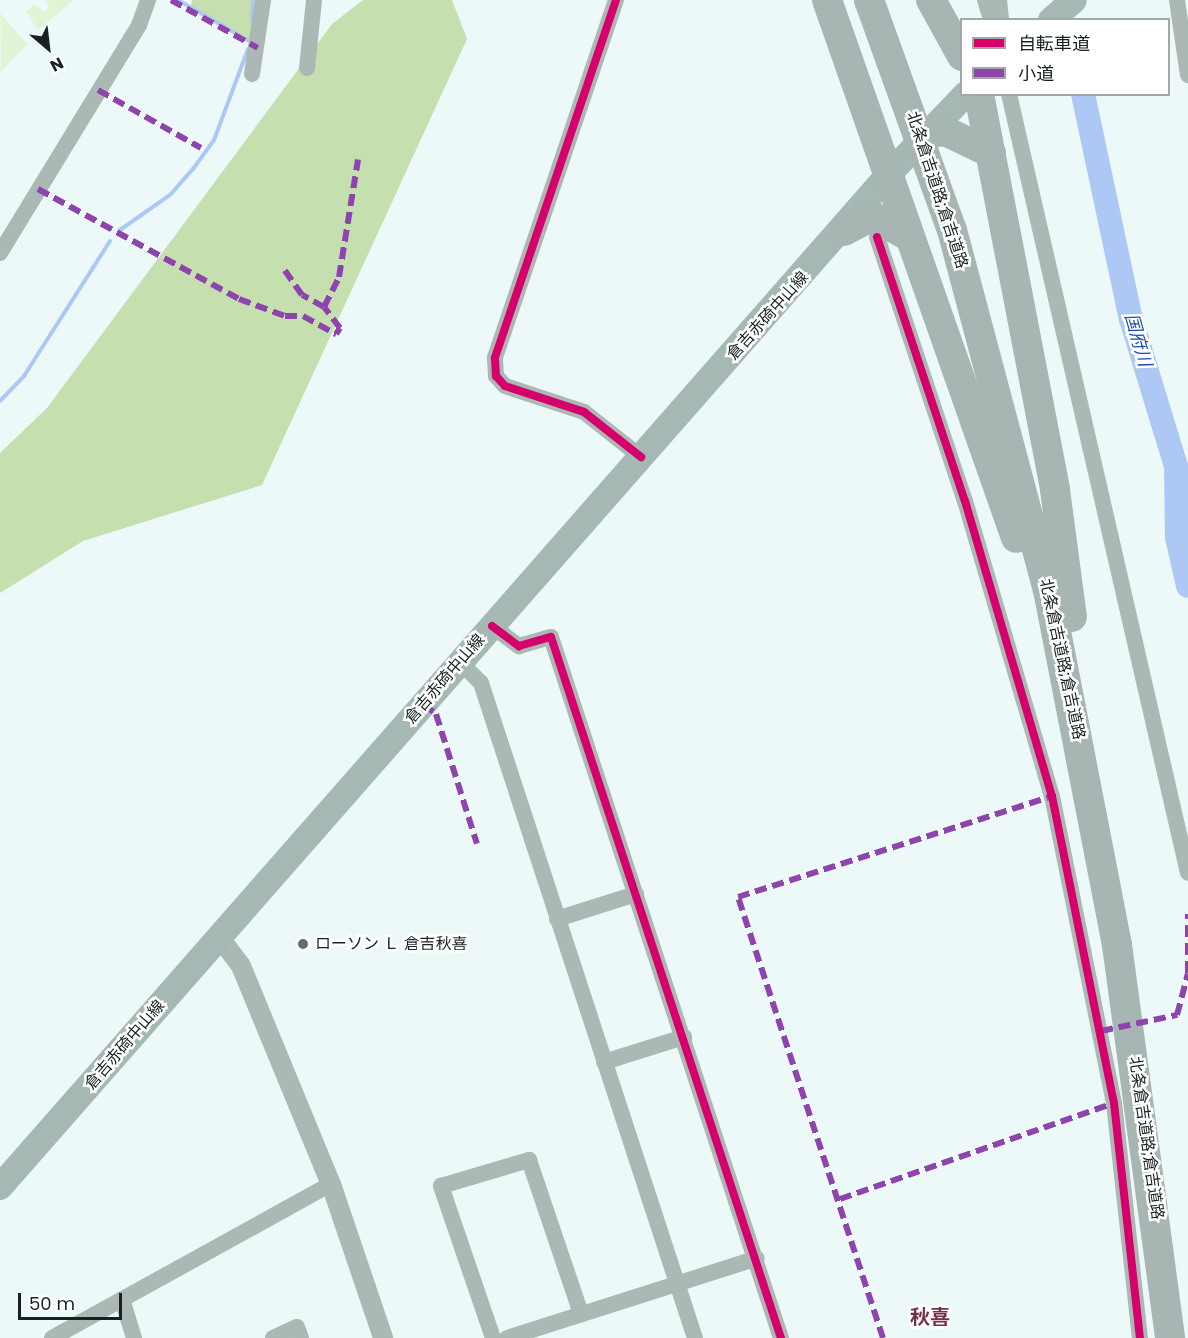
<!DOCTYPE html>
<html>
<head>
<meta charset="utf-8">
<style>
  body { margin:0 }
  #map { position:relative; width:1188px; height:1338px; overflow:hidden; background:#edf9f9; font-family:Poppins,"Noto Sans JP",sans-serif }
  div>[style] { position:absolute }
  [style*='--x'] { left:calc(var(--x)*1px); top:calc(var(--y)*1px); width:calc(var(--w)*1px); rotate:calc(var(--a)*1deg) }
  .green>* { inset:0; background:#e1f5d6 }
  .forest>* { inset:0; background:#c5dfae }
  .stream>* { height:4px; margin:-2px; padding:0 2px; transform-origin:2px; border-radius:2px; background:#adc8f5 }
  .river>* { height:24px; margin:-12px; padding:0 12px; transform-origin:12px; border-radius:12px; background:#adc8f5 }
  .minor>* { height:16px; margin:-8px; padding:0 8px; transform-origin:8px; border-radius:8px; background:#acb8b3 }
  .tertiary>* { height:20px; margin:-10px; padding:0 10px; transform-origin:10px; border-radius:10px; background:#acb8b3 }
  .primary>* { height:26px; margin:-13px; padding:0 13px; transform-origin:13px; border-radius:13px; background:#a6b8b3 }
  .motorway>* { height:30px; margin:-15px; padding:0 15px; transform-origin:15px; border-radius:15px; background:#a7b6b2 }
  .quiet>* { height:6px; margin-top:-3px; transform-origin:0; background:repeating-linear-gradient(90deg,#8e44ad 0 12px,transparent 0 18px) }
  .cycleway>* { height:8px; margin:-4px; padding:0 4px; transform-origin:4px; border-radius:4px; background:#d6006c }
  .dots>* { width:16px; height:16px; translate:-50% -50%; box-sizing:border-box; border:3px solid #fff; border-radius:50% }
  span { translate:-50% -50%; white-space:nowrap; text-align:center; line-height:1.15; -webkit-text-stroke:5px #fff; paint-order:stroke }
  .street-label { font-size:16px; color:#182222 }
  .poi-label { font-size:16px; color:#182222 }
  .left { translate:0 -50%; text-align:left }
  .water-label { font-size:18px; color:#244ea9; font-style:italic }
  .quarter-label { font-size:20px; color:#773145; font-weight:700 }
  .legend { position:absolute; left:960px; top:18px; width:210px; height:78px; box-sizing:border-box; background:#fff; border:2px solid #a3a7a7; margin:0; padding:8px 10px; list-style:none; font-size:18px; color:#182222 }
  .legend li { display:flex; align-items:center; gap:12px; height:30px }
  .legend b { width:30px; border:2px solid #a3a7a7 }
  .north { position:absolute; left:18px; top:18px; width:60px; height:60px; -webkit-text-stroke:4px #fff; paint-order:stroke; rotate:152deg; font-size:16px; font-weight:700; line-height:24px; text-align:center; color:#182222 }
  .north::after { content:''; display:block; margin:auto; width:21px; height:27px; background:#182222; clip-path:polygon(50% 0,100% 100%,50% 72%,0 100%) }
  .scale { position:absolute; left:18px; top:1293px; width:104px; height:27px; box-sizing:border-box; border:3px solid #182222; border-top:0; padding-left:8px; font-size:18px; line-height:21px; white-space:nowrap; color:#182222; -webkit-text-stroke:4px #fff; paint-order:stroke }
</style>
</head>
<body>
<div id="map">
  <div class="green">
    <i style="clip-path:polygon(45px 0,74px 0,38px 30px,26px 12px,34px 4px,44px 12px,49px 7px)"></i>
    <i style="clip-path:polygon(0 13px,27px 44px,0 73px,1px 57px)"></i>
  </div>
  <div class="forest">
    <i style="clip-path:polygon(192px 0,259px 0,254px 45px,191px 6px)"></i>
    <i style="clip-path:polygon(363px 0,452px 0,467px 39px,262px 485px,83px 541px,0 593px,0 453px,47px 408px,332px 24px)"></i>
  </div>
  <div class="stream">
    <i style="--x:178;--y:0;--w:80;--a:30.1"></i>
    <i style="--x:252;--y:20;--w:20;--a:-87"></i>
    <i style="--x:120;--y:230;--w:62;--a:-35.2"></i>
    <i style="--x:171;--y:194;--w:33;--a:-49"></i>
    <i style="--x:193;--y:169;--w:36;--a:-54"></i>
    <i style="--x:214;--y:140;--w:97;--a:-69.5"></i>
    <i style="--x:0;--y:401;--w:35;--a:-46"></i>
    <i style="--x:24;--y:376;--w:160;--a:-57.5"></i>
  </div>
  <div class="river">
    <i style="--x:1083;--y:94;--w:230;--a:78"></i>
    <i style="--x:1131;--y:319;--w:154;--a:73"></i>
    <i style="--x:1176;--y:466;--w:71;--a:89.2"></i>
    <i style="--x:1177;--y:537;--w:50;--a:77.3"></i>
  </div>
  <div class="minor">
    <i style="--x:616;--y:0;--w:378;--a:108.7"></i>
    <i style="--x:495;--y:358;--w:18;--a:87"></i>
    <i style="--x:496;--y:376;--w:13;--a:48"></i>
    <i style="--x:505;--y:386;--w:83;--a:18.2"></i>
    <i style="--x:584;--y:412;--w:73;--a:38.3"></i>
    <i style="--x:985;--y:0;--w:21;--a:73"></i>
    <i style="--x:999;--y:0;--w:20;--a:84"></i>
    <i style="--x:1177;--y:0;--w:76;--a:81.7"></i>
    <i style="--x:307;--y:68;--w:68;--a:-84.1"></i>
    <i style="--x:252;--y:74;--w:75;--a:-81.5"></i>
    <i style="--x:1009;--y:94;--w:799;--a:77.06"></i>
    <i style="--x:877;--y:237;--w:278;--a:71.6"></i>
    <i style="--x:965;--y:501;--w:308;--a:73.6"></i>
    <i style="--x:1052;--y:796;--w:313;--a:78.6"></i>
    <i style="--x:1114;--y:1103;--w:236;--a:83.7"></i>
    <i style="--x:0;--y:253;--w:267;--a:-58.6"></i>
    <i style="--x:139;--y:25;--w:27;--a:-70"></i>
    <i style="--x:492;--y:626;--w:34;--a:37"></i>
    <i style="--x:519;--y:646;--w:33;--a:-16"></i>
    <i style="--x:551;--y:637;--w:738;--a:71.84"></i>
    <i style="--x:460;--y:662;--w:30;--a:45"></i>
    <i style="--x:481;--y:683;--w:689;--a:71.91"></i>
    <i style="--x:557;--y:919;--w:83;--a:-17.6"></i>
    <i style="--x:604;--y:1062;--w:84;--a:-17.4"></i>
    <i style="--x:122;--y:1299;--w:41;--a:72.9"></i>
    <i style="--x:52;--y:1338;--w:319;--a:-28.9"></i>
    <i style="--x:273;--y:1338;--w:26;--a:-25"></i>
    <i style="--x:297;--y:1327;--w:12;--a:70"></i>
    <i style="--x:493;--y:1338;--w:161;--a:-108.9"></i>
    <i style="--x:441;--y:1186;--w:92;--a:-16.5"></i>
    <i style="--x:529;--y:1160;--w:163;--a:71.3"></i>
    <i style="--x:507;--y:1338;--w:262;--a:-17.7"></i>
  </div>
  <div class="tertiary">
    <i style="--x:220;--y:938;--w:35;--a:53"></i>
    <i style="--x:241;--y:966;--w:236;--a:67.6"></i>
    <i style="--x:331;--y:1184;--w:163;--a:71.3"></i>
  </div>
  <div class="primary">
    <i style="--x:1051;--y:20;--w:30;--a:-41"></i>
    <i style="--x:0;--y:1187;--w:1346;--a:-48.73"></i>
    <i style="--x:888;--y:175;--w:112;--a:-46.1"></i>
  </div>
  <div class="motorway">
    <i style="--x:827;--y:0;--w:570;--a:70.64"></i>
    <i style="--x:869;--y:0;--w:245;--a:70.2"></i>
    <i style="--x:952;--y:230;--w:373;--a:75.1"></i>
    <i style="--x:1048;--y:590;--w:362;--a:79"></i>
    <i style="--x:1117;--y:945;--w:397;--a:82.3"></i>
    <i style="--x:931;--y:0;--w:64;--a:61"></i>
    <i style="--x:979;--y:94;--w:403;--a:79.1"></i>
    <i style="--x:1055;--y:490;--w:128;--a:82.4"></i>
    <i style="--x:925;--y:134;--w:20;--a:-9"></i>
    <i style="--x:945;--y:131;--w:51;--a:25.6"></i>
    <i style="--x:844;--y:231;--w:32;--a:-28"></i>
    <i style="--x:872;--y:216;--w:43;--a:28.9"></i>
  </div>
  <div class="quiet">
    <i style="--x:171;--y:0;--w:99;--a:28.9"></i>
    <i style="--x:98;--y:90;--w:118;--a:29.4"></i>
    <i style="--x:38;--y:189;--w:229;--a:28.7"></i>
    <i style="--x:239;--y:299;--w:49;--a:20.3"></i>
    <i style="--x:285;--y:316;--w:18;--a:0"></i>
    <i style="--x:303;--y:316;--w:38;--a:29"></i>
    <i style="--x:336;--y:334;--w:7;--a:-56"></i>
    <i style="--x:340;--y:328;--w:26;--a:-127"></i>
    <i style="--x:324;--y:307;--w:25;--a:-151"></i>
    <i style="--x:302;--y:295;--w:32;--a:-125"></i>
    <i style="--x:324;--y:307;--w:34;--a:-63"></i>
    <i style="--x:339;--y:277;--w:119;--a:-80.8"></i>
    <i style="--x:424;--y:704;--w:16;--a:40"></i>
    <i style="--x:436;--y:714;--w:136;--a:72.5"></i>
    <i style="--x:1101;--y:1031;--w:78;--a:-11.9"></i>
    <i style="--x:1177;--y:1015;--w:43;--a:-75.3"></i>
    <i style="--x:1188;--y:973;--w:59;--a:-90"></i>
    <i style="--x:840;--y:1199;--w:290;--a:-19.3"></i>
    <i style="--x:883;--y:1338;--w:464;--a:-108.2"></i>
    <i style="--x:738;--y:897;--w:330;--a:-17.8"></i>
  </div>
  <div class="cycleway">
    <i style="--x:616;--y:0;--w:378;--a:108.7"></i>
    <i style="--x:495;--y:358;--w:18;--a:87"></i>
    <i style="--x:496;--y:376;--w:13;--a:48"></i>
    <i style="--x:505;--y:386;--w:83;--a:18.2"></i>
    <i style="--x:584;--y:412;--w:73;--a:38.3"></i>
    <i style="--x:877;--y:237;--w:278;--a:71.6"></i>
    <i style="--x:965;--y:501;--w:308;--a:73.6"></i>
    <i style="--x:1052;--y:796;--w:313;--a:78.6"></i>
    <i style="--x:1114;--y:1103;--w:236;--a:83.7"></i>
    <i style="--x:492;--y:626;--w:34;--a:37"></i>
    <i style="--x:519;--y:646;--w:33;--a:-16"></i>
    <i style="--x:551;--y:637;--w:738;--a:71.84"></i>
  </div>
  <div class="dots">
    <i style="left:303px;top:944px;background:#636d6d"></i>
  </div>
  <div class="street-label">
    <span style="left:937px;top:190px;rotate:72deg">北条倉吉道路;倉吉道路</span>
    <span style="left:768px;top:316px;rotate:-48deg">倉吉赤碕中山線</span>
    <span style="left:1062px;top:659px;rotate:78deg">北条倉吉道路;倉吉道路</span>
    <span style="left:445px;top:679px;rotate:-49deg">倉吉赤碕中山線</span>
    <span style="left:125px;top:1045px;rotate:-49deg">倉吉赤碕中山線</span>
    <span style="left:1146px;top:1138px;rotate:82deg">北条倉吉道路;倉吉道路</span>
  </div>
  <div class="poi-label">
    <span class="left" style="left:315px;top:944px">ローソン Ｌ 倉吉秋喜</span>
  </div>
  <div class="water-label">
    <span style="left:1138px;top:340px;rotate:74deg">国府川</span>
  </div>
  <div class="quarter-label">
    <span style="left:930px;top:1317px">秋喜</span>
  </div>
  <ul class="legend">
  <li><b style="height:8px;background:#d6006c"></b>自転車道</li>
  <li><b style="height:8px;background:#8e44ad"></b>小道</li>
  </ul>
  <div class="north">N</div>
  <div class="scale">50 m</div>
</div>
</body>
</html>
